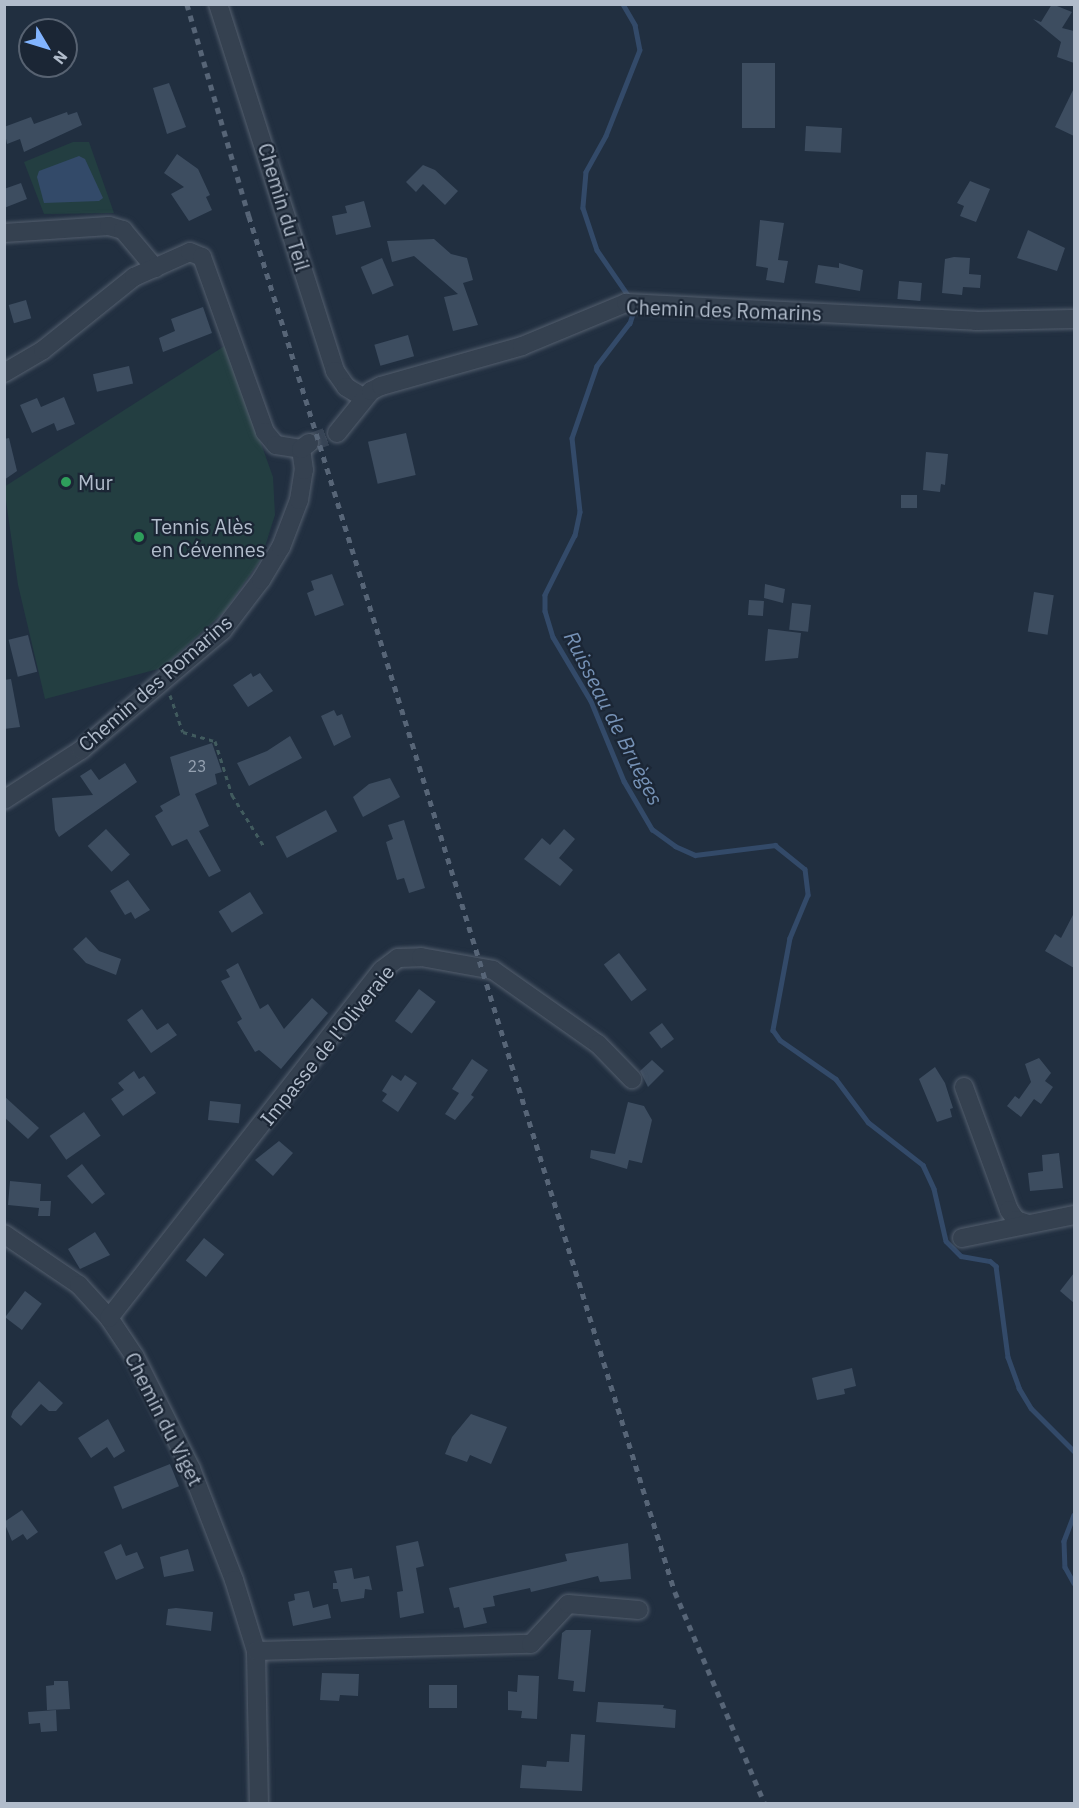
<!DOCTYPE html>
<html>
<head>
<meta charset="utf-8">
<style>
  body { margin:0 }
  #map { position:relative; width:1079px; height:1808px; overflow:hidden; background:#212f40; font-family:"IBM Plex Sans",sans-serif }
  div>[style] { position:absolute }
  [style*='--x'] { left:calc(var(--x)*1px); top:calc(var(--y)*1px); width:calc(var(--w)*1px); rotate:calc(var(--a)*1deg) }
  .green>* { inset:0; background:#233e41 }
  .water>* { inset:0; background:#334a69 }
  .stream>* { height:4.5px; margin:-2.25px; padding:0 2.25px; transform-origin:2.25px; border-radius:2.25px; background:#334a69 }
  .building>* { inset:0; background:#3d4d60; transform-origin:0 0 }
  .minor-tunnel>* { height:18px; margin-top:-9px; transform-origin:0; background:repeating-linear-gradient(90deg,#374455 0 18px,transparent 0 27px) }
  .path>* { height:3px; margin-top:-1.5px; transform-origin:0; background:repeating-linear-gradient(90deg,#415b5e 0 4.5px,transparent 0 9px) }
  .roads { filter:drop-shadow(0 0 2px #545f6e) drop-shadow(0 0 2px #545f6e) }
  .minor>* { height:18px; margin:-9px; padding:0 9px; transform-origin:9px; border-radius:9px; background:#354150 }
  .rail>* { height:4.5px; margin-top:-2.25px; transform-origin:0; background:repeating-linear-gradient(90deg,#576577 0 6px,transparent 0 12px) }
  .dots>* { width:16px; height:16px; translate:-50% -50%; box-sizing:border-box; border:3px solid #1b2635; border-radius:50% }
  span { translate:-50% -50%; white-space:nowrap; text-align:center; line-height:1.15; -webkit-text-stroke:4.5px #1b2635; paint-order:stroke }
  .number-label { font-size:16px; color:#94a0b0 }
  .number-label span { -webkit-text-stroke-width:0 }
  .street-label { font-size:20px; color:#b1bccb }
  .poi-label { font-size:20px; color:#b1bccb }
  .left { translate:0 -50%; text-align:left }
  .water-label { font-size:21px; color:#7692b6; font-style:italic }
  .frame { position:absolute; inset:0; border:6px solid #b1bccb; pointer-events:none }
  .north { position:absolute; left:18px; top:18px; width:60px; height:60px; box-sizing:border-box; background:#1b2635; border:2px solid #576271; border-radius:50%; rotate:128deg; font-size:16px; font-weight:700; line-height:24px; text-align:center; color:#b1bccb }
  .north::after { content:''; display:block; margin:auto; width:21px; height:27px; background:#82b4ff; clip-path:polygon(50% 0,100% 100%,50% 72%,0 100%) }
</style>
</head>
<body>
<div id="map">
  <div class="green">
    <i style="clip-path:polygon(73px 142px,89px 142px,114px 213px,44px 214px,24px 162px)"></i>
    <i style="clip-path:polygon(226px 345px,273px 477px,275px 515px,261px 559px,224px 612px,162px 668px,45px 699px,18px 585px,4px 487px)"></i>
  </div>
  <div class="water">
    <i style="clip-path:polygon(79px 156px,85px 159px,103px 198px,99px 201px,44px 203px,37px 177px,39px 171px)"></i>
  </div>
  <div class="stream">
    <i style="--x:623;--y:4;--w:24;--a:60"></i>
    <i style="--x:635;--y:25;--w:25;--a:79"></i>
    <i style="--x:640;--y:50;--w:92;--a:111.6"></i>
    <i style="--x:606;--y:136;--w:41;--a:119.1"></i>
    <i style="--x:586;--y:172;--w:36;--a:95"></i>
    <i style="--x:583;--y:208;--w:44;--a:71.6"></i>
    <i style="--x:597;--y:250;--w:58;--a:55.5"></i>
    <i style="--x:635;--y:308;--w:16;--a:108"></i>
    <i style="--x:630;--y:323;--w:54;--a:127.5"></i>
    <i style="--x:597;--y:366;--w:76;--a:109.1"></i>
    <i style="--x:572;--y:438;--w:74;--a:83.8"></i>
    <i style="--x:580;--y:512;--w:24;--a:102"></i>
    <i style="--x:575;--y:535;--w:67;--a:116.6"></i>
    <i style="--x:545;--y:595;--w:16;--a:90"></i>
    <i style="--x:545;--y:611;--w:27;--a:73"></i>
    <i style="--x:553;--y:637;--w:74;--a:59.3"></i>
    <i style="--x:591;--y:701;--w:87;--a:67.6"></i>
    <i style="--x:624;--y:781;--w:56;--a:59.7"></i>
    <i style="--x:652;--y:829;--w:29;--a:36"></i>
    <i style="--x:675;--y:846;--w:22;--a:24"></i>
    <i style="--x:695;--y:855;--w:81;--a:-7.1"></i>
    <i style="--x:775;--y:845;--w:38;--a:39"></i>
    <i style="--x:805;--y:869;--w:26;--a:83"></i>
    <i style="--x:808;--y:895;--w:47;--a:112.7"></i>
    <i style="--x:790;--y:938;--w:94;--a:100.5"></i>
    <i style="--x:773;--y:1030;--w:12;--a:55"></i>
    <i style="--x:780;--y:1040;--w:68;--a:34.9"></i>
    <i style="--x:836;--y:1079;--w:54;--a:53.3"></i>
    <i style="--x:868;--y:1122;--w:70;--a:38"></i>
    <i style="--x:923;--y:1165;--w:26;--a:65"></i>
    <i style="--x:934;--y:1189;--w:53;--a:77"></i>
    <i style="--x:946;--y:1241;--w:21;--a:45"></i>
    <i style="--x:961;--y:1256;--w:29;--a:10"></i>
    <i style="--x:990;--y:1261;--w:8;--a:40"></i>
    <i style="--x:996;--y:1266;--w:92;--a:82.5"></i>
    <i style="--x:1008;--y:1357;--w:33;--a:70"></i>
    <i style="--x:1019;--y:1388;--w:23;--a:59"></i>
    <i style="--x:1031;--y:1408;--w:61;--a:45"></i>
    <i style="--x:1074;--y:1515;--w:28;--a:111"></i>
    <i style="--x:1064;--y:1541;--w:26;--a:88"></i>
    <i style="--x:1065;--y:1567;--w:18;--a:61"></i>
  </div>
  <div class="building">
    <i style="clip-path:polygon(1052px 4px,1072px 12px,1062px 28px,1074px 31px,1074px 63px,1057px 57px,1061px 42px,1033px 19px,1041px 22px)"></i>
    <i style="left:742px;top:63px;width:33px;height:65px"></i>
    <i style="clip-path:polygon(169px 83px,186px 127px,167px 134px,153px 88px)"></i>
    <i style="clip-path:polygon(1074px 88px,1074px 136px,1055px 127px)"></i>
    <i style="clip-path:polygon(67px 112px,68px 115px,77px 112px,82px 125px,24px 152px,20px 139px,7px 144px,4px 127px,31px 117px,34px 124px)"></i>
    <i style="left:806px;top:126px;width:36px;height:25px;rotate:3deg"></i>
    <i style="clip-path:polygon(177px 154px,198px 169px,210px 195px,206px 197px,212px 210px,189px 221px,171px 194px,184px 187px,164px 173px)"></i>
    <i style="clip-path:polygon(423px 165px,435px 170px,458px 191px,445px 205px,423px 184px,416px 192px,406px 182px)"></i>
    <i style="clip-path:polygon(970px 181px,990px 189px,976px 222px,960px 216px,964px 206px,957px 203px)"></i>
    <i style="clip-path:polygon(21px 183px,27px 199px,4px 208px,4px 189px)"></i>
    <i style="clip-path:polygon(364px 201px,371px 227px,336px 235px,332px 216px,347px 213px,345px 206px)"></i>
    <i style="clip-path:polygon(760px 220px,784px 223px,778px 260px,788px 261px,784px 283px,766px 280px,768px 268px,756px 266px)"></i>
    <i style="clip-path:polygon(1028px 230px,1065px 248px,1057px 271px,1017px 258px)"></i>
    <i style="clip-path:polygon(434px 239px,451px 254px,467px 258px,473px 280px,463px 283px,478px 325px,453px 331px,444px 297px,458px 294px,414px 256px,392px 262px,387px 241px)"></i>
    <i style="clip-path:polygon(954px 257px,970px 258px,969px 274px,981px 275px,980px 288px,963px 287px,962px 295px,942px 293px,945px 259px)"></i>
    <i style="left:382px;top:258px;width:30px;height:23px;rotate:67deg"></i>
    <i style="clip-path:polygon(839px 263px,863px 270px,860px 291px,815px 283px,818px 265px,839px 268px)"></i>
    <i style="left:899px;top:281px;width:23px;height:18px;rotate:5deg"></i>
    <i style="left:26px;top:300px;width:19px;height:18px;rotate:74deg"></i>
    <i style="clip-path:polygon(203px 307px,212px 333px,163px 352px,159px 338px,175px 331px,171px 319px)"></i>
    <i style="left:408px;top:335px;width:22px;height:35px;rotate:74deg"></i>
    <i style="left:129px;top:366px;width:18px;height:37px;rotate:77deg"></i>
    <i style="clip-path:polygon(64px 397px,75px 424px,57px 431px,54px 423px,32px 433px,20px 405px,37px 398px,41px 407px)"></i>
    <i style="left:406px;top:433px;width:43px;height:39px;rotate:77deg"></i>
    <i style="clip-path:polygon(9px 438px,17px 471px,4px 480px,4px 439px)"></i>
    <i style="clip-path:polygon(926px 452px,948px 454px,945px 485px,941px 484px,940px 492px,923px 490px)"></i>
    <i style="left:901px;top:495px;width:16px;height:13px"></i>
    <i style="clip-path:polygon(332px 574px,344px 605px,315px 616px,307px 593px,314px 590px,311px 581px)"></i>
    <i style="clip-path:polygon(765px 584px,785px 589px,783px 603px,764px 598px)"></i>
    <i style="left:1034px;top:592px;width:20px;height:40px;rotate:9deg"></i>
    <i style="left:749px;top:600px;width:15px;height:15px;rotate:4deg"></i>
    <i style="left:792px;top:603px;width:19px;height:27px;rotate:6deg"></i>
    <i style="clip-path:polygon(768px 629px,801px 633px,798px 658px,765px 661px)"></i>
    <i style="left:28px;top:635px;width:38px;height:20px;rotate:76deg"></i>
    <i style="clip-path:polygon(251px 673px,253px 677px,260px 673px,273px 691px,248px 707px,233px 685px)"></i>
    <i style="clip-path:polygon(11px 679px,20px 727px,4px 729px,4px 680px)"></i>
    <i style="clip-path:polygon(334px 710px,337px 716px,342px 714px,351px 737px,334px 746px,321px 716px)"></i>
    <i style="clip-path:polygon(290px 736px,302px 758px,249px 786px,237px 763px,267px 751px)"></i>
    <i style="clip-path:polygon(212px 743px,222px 772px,215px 774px,217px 784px,195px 794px,209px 826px,199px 831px,221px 871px,209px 877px,187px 839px,172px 846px,155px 816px,163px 811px,160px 806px,180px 795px,170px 757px)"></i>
    <i style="clip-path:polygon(125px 763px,137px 782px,59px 837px,55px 830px,52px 798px,93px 795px,80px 776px,91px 769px,99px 780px)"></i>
    <i style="clip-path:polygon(390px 778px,400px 797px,363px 817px,353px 797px,369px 784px)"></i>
    <i style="left:326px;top:810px;width:24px;height:57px;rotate:62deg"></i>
    <i style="clip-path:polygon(404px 820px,425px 888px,409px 893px,404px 878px,397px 880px,386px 842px,393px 839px,388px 825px)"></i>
    <i style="left:106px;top:829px;width:35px;height:25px;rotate:47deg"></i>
    <i style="clip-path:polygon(564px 829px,575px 839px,559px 858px,573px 870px,560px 886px,524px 859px,542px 838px,550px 845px)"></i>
    <i style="clip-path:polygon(128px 880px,150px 910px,135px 919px,131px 912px,125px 915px,110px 891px)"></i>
    <i style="left:250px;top:892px;width:25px;height:37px;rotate:58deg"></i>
    <i style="clip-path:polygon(1074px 913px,1074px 968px,1045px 951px,1055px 934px,1061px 938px)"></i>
    <i style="clip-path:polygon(86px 937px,99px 951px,121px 959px,116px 975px,86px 963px,73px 949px)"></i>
    <i style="left:619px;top:953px;width:46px;height:19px;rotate:53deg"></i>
    <i style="clip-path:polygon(238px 963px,260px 1009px,268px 1004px,284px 1029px,312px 998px,328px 1013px,281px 1069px,259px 1050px,255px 1052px,237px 1022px,242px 1019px,221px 981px,230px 977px,226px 970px)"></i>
    <i style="left:419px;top:989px;width:21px;height:40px;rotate:37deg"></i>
    <i style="clip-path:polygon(142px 1009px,157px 1030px,168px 1023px,177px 1035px,151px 1053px,127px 1020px)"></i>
    <i style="left:662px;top:1023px;width:20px;height:16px;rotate:53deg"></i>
    <i style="clip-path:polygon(1039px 1058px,1051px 1073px,1045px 1081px,1053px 1087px,1041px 1104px,1034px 1099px,1021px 1117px,1007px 1106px,1015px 1096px,1019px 1099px,1031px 1082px,1025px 1064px)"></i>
    <i style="clip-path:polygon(472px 1059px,488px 1070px,471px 1095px,474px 1097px,455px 1120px,445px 1114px,459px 1093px,452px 1089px)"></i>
    <i style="clip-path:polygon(652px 1060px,664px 1071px,648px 1087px,640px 1071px)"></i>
    <i style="clip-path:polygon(935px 1067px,945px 1083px,953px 1108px,950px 1109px,952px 1117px,937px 1122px,919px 1079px)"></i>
    <i style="clip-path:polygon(134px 1071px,139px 1079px,144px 1076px,156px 1093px,123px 1116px,111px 1099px,124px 1090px,118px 1083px)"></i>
    <i style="clip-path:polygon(392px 1075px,401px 1081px,405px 1075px,417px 1083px,398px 1112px,382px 1101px,387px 1094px,382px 1091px)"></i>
    <i style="clip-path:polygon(4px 1096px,39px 1128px,28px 1139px,4px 1117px)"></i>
    <i style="left:210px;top:1101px;width:31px;height:19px;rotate:6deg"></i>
    <i style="clip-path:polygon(628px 1102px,644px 1106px,652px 1120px,642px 1163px,629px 1160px,627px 1169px,590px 1158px,591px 1150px,615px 1154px)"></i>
    <i style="left:84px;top:1112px;width:29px;height:42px;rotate:55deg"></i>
    <i style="clip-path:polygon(279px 1141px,293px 1153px,273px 1176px,255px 1160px)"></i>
    <i style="clip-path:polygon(1059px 1153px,1063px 1188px,1030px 1191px,1028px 1173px,1043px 1171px,1042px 1155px)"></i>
    <i style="clip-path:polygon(82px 1164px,105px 1194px,92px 1204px,67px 1176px)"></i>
    <i style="clip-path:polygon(10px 1181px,41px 1184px,40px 1201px,51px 1201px,50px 1216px,38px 1216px,39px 1208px,8px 1205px)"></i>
    <i style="clip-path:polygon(95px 1232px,110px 1255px,80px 1269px,68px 1249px)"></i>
    <i style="left:204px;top:1238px;width:26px;height:29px;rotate:39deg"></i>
    <i style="clip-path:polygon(1074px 1273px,1074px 1303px,1060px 1291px)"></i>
    <i style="left:25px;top:1291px;width:21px;height:33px;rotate:37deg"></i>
    <i style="clip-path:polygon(852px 1368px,856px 1386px,844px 1389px,845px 1394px,817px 1400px,812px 1378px)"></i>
    <i style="clip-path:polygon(39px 1381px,63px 1403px,56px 1411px,49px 1411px,41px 1404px,21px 1426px,11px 1417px,13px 1411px)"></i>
    <i style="clip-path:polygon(471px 1414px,507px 1427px,491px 1464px,470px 1455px,467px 1462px,445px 1454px,452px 1437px)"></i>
    <i style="clip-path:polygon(108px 1419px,125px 1451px,114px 1458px,107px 1447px,91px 1458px,78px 1438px)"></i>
    <i style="left:170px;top:1464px;width:24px;height:61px;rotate:68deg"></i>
    <i style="clip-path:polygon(22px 1510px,38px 1532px,27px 1540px,23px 1534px,12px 1541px,4px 1522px)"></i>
    <i style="clip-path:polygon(418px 1541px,424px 1566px,416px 1568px,424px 1613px,400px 1618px,397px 1592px,403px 1591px,396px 1546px)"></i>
    <i style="clip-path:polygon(628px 1543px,631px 1579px,600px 1582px,598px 1576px,531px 1592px,530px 1588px,493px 1596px,495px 1606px,483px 1608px,487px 1623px,464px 1628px,459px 1607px,454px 1608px,449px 1588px,567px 1561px,565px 1554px)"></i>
    <i style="clip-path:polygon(121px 1544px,126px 1556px,137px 1552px,144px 1568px,116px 1580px,104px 1552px)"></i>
    <i style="clip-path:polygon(188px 1549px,194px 1571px,164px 1577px,160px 1557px)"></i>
    <i style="clip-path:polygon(352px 1568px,354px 1579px,369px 1576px,372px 1590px,365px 1589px,364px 1598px,341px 1602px,338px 1589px,333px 1589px,333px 1583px,337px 1583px,334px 1571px)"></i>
    <i style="clip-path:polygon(309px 1591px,313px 1608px,328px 1604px,331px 1618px,293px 1626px,288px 1602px,295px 1600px,294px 1594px)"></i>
    <i style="clip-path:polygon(176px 1608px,213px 1612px,211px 1631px,166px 1625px,168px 1609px)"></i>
    <i style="clip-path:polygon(566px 1630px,591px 1630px,585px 1692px,573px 1691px,574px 1681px,558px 1679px,562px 1633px)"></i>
    <i style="clip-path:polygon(322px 1673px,359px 1674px,358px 1696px,340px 1695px,339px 1701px,320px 1700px)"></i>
    <i style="clip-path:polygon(518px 1675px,539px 1676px,537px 1719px,521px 1718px,522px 1711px,508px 1710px,508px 1691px,517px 1692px)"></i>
    <i style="clip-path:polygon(54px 1681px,68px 1681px,70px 1709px,47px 1710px,46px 1686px,54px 1685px)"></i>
    <i style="left:457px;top:1685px;width:23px;height:28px;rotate:90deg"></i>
    <i style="clip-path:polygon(598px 1702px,664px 1705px,663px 1708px,676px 1710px,675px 1728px,596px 1722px)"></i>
    <i style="clip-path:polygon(56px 1710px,57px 1731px,41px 1732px,40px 1723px,29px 1724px,28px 1712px)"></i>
    <i style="clip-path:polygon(571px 1734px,585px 1735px,582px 1791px,520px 1788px,522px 1765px,546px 1767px,547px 1761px,569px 1762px)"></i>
  </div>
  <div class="minor-tunnel">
    <i style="--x:309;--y:443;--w:30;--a:-20"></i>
  </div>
  <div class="path">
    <i style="--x:170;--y:695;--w:39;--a:71"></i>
    <i style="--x:183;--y:732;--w:33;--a:16"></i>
    <i style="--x:215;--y:741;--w:57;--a:72.5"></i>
    <i style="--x:232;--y:795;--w:62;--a:58.1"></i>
  </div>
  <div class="roads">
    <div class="minor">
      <i style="--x:218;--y:4;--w:385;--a:72.3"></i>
      <i style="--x:335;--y:371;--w:19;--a:55"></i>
      <i style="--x:346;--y:387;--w:21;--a:31"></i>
      <i style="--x:4;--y:233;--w:105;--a:-3.8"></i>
      <i style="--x:109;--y:226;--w:15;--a:16"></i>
      <i style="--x:123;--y:230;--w:50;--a:49.9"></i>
      <i style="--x:4;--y:373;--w:45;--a:-30.5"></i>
      <i style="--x:43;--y:350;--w:117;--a:-38.7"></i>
      <i style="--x:134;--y:277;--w:61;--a:-24.1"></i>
      <i style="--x:190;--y:252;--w:13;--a:23"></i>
      <i style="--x:202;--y:257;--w:186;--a:70.2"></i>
      <i style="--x:265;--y:432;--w:17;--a:50"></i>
      <i style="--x:276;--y:445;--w:25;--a:9"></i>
      <i style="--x:337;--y:433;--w:54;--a:-51"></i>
      <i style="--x:371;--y:391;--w:11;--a:-27"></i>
      <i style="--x:381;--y:386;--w:147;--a:-15.8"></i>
      <i style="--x:522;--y:346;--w:113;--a:-22.5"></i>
      <i style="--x:626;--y:303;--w:350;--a:2.9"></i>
      <i style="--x:976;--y:321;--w:98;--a:-1.2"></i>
      <i style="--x:4;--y:800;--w:92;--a:-33"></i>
      <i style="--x:81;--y:750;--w:185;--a:-40.2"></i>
      <i style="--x:222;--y:631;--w:64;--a:-52.6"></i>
      <i style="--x:261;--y:580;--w:39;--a:-59"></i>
      <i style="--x:281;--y:547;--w:50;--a:-69"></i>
      <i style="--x:299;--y:500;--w:30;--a:-81"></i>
      <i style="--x:304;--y:470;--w:21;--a:-98"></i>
      <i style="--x:301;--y:449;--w:10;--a:-37"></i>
      <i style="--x:964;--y:1087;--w:131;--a:69.9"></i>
      <i style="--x:1009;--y:1210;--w:12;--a:55"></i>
      <i style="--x:1016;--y:1220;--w:13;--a:18"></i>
      <i style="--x:4;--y:1234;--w:91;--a:34.2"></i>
      <i style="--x:79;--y:1285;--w:45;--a:47.7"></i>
      <i style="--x:109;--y:1318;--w:47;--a:56.3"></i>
      <i style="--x:135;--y:1357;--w:125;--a:63.4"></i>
      <i style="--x:191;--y:1469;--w:119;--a:68.8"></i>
      <i style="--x:234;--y:1580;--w:74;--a:72.8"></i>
      <i style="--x:256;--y:1651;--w:153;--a:88.9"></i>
      <i style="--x:962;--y:1238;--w:114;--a:-11.6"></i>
      <i style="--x:109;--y:1318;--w:442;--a:-51.9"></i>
      <i style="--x:382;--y:970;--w:20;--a:-37"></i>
      <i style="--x:398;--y:958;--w:23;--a:-2"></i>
      <i style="--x:421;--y:957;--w:73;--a:10.2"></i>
      <i style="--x:493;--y:970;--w:128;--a:35.2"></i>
      <i style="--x:598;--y:1044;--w:49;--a:45.8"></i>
      <i style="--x:256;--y:1651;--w:275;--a:-1.5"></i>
      <i style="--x:531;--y:1644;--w:54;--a:-47.2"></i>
      <i style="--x:568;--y:1604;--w:71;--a:4.8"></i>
    </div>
  </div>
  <div class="rail">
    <i style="--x:187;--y:4;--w:221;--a:73.7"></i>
    <i style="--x:249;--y:216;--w:1440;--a:72.8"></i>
    <i style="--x:675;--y:1592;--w:230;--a:67"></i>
  </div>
  <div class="dots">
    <i style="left:66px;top:482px;background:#2e9e5b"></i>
    <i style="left:139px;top:537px;background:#2e9e5b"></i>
  </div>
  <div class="number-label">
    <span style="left:197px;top:766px">23</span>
  </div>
  <div class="street-label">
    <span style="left:284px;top:207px;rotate:73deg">Chemin du Teil</span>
    <span style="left:724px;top:310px;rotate:2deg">Chemin des Romarins</span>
    <span style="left:155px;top:683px;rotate:-41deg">Chemin des Romarins</span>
    <span style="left:327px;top:1045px;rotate:-51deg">Impasse de l'Oliveraie</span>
    <span style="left:164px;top:1419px;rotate:63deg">Chemin du Viget</span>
  </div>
  <div class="poi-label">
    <span class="left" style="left:78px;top:482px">Mur</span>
    <span class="left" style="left:151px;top:538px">Tennis Alès<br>en Cévennes</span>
  </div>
  <div class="water-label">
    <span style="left:614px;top:718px;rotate:63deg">Ruisseau de Bruèges</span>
  </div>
  <div class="frame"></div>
  <div class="north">N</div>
</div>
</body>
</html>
